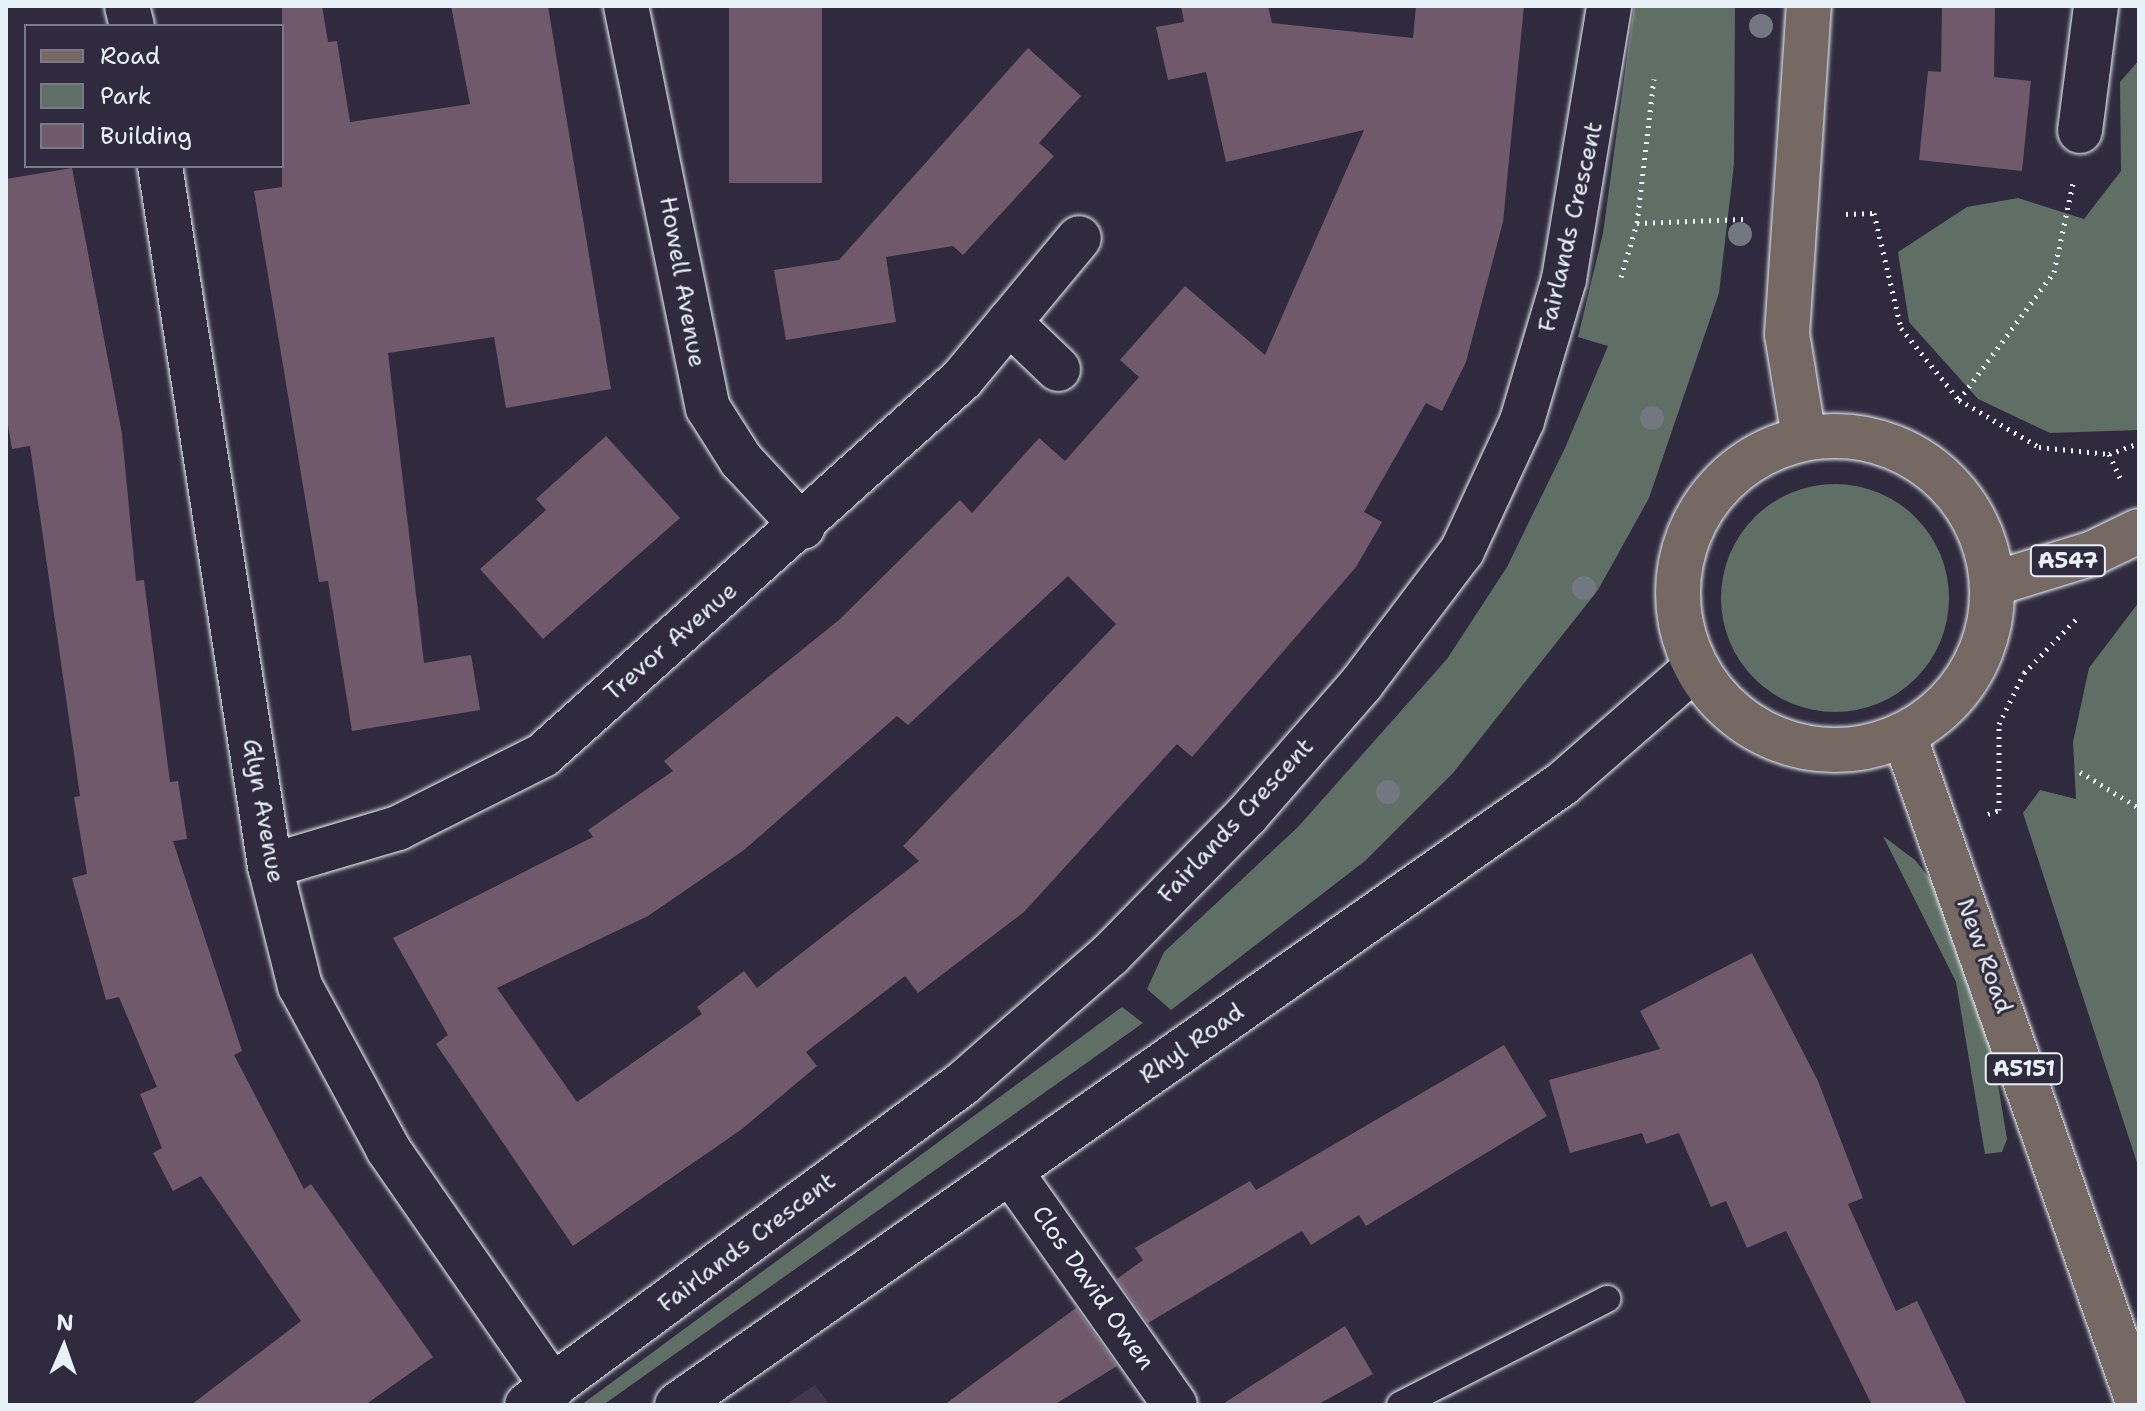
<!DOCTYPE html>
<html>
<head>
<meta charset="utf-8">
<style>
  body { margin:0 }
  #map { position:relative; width:2145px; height:1411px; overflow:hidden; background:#2f2a3d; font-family:"Shantell Sans",sans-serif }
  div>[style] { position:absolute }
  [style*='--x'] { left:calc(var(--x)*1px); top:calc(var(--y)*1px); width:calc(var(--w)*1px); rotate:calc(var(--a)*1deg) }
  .built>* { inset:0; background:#43384b }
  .green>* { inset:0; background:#606f65 }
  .round { border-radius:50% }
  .building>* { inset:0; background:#71596c; transform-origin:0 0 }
  .path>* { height:5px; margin-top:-2.5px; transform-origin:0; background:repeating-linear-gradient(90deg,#e8f1f8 0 2px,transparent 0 8px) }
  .roads { filter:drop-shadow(0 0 2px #e8f1f8) drop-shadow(0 0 2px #e8f1f8) }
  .service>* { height:26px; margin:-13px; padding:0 13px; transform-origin:13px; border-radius:13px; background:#2f2a3d }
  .minor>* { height:44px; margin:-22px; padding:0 22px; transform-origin:22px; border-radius:22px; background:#2f2a3d }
  .tertiary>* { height:44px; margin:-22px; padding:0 22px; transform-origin:22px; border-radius:22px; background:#2f2a3d }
  .primary>* { height:44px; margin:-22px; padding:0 22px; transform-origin:22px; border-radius:22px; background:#766964 }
  .primary>.ring { margin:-22px; padding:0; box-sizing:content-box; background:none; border:44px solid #766964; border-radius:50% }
  .trees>* { width:24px; height:24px; margin:-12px; border-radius:50%; background:#737780 }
  span { translate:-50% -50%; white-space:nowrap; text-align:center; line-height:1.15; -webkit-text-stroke:6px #2f2a3d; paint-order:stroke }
  .shield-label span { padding:2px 6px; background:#2f2a3d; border:2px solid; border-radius:6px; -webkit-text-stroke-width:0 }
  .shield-label { font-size:22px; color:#e8f1f8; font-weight:700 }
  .street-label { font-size:24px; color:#e8f1f8 }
  .frame { position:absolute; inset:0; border:8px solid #e8f1f8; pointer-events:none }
  .legend { position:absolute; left:24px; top:24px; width:260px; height:144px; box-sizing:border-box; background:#2f2a3d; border:2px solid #797a88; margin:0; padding:10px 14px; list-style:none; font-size:24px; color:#e8f1f8 }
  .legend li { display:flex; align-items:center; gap:16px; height:40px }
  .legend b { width:40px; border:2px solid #797a88 }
  .north { position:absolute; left:24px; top:1307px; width:80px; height:80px; -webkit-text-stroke:6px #2f2a3d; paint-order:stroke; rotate:2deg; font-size:22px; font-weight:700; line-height:32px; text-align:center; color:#e8f1f8 }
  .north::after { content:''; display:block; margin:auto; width:28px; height:36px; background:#e8f1f8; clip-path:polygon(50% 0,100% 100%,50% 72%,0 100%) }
</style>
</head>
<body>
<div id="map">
  <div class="built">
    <i style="clip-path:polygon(815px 1385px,830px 1405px,785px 1405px)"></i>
  </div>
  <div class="green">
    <i style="clip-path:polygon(1634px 6px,1735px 6px,1734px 164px,1719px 293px,1649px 498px,1598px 590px,1453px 773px,1365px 861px,1171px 1010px,1147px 989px,1164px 952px,1298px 827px,1447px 659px,1507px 567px,1565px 448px,1608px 346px,1578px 337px,1603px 233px)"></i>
    <i style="clip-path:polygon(2139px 60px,2139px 430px,2050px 433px,1978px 399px,1909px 322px,1898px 252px,1967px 207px,2018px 198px,2084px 219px,2121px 171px,2120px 82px)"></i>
    <i class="round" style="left:1721px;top:484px;width:228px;height:228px"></i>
    <i style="clip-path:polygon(2139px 602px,2139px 1169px,2023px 813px,2040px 790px,2076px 799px,2073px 742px,2089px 668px)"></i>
    <i style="clip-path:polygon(1883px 836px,1915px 860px,1945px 898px,1989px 1030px,2007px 1139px,2002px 1152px,1985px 1154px,1956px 982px)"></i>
    <i style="clip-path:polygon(1122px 1007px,1143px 1023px,603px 1405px,581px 1405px)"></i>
  </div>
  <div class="building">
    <i style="clip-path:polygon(282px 6px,322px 6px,328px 42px,337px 41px,350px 122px,470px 104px,451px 6px,548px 6px,611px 389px,506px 408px,494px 337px,388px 353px,424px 663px,471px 655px,480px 710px,352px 731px,328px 581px,319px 582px,254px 191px,282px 187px)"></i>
    <i style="left:729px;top:6px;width:93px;height:177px"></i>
    <i style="clip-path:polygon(evenodd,1181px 6px,1268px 6px,1272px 23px,1413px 38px,1416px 6px,1524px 6px,1503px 222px,1466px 362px,1442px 411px,1426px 403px,1364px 512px,1382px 522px,1356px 567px,1192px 757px,1177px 744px,1024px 912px,918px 993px,905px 976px,806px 1052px,817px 1066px,742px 1129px,573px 1246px,436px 1044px,448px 1035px,393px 938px,593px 837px,588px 830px,673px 771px,664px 761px,839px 620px,960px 500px,972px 513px,1039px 438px,1065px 461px,1139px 377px,1120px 360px,1185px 286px,1265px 355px,1364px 130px,1226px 162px,1206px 72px,1168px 80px,1156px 27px,1184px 22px,1181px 6px,1068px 576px,1116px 624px,903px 846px,919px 861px,757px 988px,744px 971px,697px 1007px,702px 1014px,577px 1102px,497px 988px,648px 916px,744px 850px,897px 716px,908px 725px,1068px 576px)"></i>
    <i style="clip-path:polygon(1942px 6px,1995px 6px,1994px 77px,2031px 81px,2022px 171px,1919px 160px,1928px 71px,1941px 72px)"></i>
    <i style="clip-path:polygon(1028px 48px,1081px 96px,1039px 143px,1054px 156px,963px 255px,953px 246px,886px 257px,896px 322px,786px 340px,774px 270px,839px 260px)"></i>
    <i style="clip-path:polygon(72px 168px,122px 434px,136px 581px,144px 580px,170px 782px,178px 781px,187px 839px,173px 841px,242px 1051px,234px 1055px,304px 1189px,311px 1184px,433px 1357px,365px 1405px,191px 1405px,301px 1321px,201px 1176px,173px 1191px,153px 1153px,162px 1148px,140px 1094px,157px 1087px,119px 997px,106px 1000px,72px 878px,87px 874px,74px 797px,80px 796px,30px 446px,12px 449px,6px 412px,6px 179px)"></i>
    <i style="clip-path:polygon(606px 436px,680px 518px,543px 639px,480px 569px,546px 510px,536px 499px)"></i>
    <i style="clip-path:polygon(1752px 953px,1818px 1081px,1863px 1198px,1848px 1204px,1896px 1311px,1917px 1301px,1967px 1405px,1872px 1405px,1786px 1231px,1747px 1248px,1726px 1201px,1711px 1207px,1679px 1133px,1646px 1144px,1642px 1133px,1570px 1153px,1549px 1080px,1660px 1049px,1640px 1011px)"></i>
    <i style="clip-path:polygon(1504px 1045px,1547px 1116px,1366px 1226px,1359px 1215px,1311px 1245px,1302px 1231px,1148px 1323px,1117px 1279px,1143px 1260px,1135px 1248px,1250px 1181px,1256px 1190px)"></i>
    <i style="clip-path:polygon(1076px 1308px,1117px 1366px,1054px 1405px,944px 1405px)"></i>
    <i style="clip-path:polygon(1345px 1326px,1373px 1374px,1317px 1405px,1221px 1405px)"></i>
  </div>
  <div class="path">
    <i style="--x:1846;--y:214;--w:28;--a:-2"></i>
    <i style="--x:1874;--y:213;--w:118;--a:76.8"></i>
    <i style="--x:1901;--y:328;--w:92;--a:51.1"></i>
    <i style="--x:1959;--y:400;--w:93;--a:30.4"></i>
    <i style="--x:2039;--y:447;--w:70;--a:5.7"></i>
    <i style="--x:2109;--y:454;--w:32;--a:-20"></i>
    <i style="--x:1637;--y:223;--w:107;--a:-2.1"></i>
    <i style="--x:1621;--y:277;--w:56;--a:-73.5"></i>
    <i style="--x:1637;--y:223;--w:145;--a:-83.3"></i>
    <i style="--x:1959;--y:400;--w:159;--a:-53.4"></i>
    <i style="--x:2054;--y:272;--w:95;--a:-77.9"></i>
    <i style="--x:2109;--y:454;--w:31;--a:65"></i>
    <i style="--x:2080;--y:772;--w:69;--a:31.4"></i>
    <i style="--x:1988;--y:814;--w:12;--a:-20"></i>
    <i style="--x:1999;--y:810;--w:86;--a:-90"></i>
    <i style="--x:1999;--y:724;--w:57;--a:-63.9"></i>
    <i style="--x:2024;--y:673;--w:79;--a:-46"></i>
  </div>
  <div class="roads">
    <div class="service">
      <i style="--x:1400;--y:1405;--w:233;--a:-27.1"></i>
    </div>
    <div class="minor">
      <i style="--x:127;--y:6;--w:21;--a:76"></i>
      <i style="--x:626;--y:6;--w:410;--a:78.5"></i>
      <i style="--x:708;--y:408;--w:62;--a:57.6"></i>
      <i style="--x:741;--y:460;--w:91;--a:47.2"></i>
      <i style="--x:2080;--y:131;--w:126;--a:-82.7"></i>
      <i style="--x:160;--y:166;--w:709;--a:81.07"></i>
      <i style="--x:270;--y:866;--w:124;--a:76"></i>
      <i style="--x:300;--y:986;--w:185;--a:61.6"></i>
      <i style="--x:388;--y:1149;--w:290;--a:55.3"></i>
      <i style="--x:1009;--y:322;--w:68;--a:43.8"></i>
      <i style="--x:270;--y:866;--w:134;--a:-16.5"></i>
      <i style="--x:398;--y:828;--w:162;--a:-26.7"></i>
      <i style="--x:543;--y:755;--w:563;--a:-41.9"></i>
      <i style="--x:962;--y:379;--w:183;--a:-50.3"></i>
      <i style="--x:1010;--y:1171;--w:286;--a:54.8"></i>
      <i style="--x:527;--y:1405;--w:541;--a:-36.42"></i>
      <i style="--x:962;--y:1084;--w:196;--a:-41.1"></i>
      <i style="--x:1110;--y:955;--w:196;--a:-45.6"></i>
      <i style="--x:1247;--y:815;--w:175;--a:-48.9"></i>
      <i style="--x:1362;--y:683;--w:166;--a:-52.9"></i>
      <i style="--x:1462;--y:551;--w:143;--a:-65.2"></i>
      <i style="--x:1522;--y:421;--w:148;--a:-73.5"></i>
      <i style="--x:1564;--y:279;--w:277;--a:-80.6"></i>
    </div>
    <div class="tertiary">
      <i style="--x:677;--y:1405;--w:1081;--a:-35.06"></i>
      <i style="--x:1562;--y:784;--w:176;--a:-41.1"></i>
    </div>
    <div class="primary">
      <i class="ring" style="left:1678px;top:436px;width:270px;height:270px"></i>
      <i style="--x:1804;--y:438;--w:105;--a:-99.3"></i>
      <i style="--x:1787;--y:334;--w:329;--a:-86.2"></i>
      <i style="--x:1993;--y:584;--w:105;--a:-17.2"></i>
      <i style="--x:2093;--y:553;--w:51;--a:-25.6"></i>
      <i style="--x:1904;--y:735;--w:710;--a:70.67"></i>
    </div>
  </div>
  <div class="trees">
    <i style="left:1761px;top:26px"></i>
    <i style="left:1740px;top:234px"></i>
    <i style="left:1652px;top:418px"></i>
    <i style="left:1584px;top:588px"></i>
    <i style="left:1388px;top:792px"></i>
  </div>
  <div class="shield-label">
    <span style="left:2068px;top:561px">A547</span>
    <span style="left:2024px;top:1069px">A5151</span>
  </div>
  <div class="street-label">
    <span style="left:1571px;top:227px;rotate:-77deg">Fairlands Crescent</span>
    <span style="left:682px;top:282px;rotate:80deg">Howell Avenue</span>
    <span style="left:671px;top:642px;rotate:-41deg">Trevor Avenue</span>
    <span style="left:263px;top:811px;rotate:80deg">Glyn Avenue</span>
    <span style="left:1236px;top:821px;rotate:-47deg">Fairlands Crescent</span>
    <span style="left:1984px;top:956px;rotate:70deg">New Road</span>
    <span style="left:1192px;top:1044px;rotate:-35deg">Rhyl Road</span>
    <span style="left:747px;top:1243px;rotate:-37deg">Fairlands Crescent</span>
    <span style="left:1093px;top:1288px;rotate:55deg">Clos David Owen</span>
  </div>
  <div class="frame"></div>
  <ul class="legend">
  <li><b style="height:10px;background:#766964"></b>Road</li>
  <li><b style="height:22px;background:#606f65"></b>Park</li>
  <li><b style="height:22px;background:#71596c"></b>Building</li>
  </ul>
  <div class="north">N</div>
</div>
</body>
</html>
